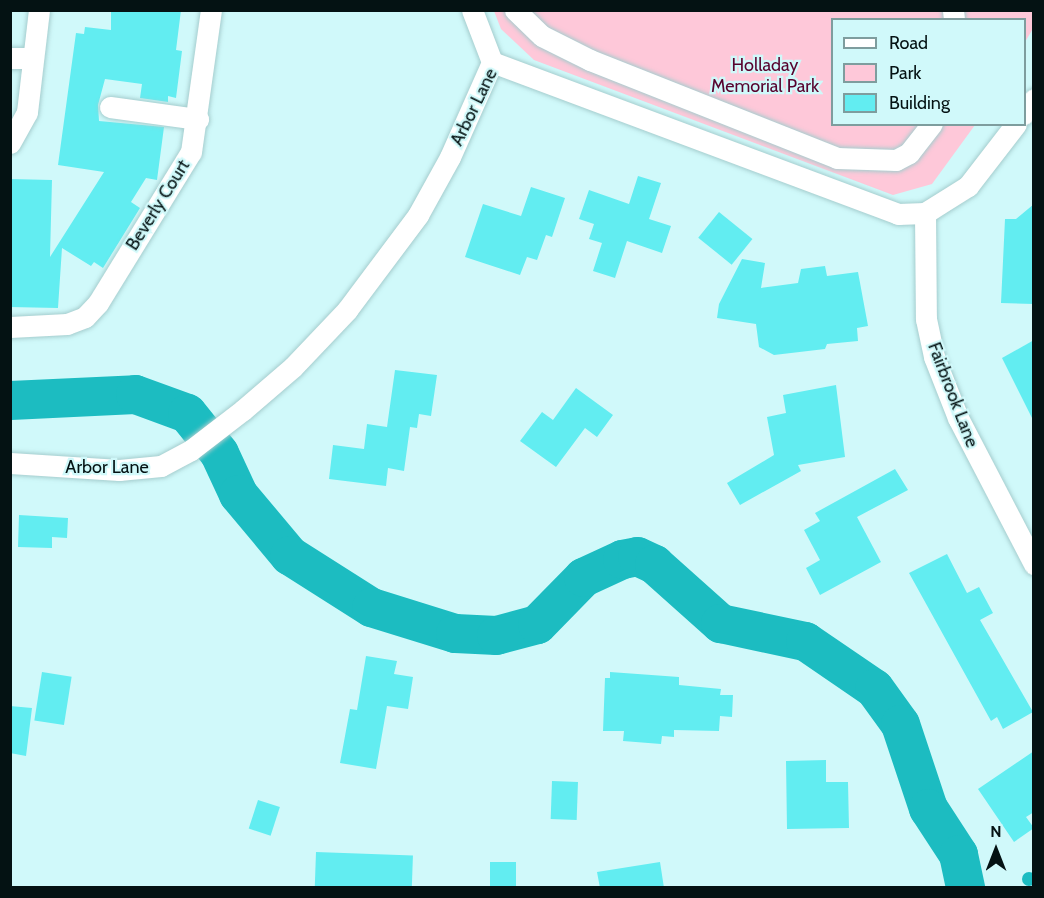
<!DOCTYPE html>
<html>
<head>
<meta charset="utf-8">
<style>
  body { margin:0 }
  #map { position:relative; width:1044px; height:898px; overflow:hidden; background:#d0f9fa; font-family:Cabin,sans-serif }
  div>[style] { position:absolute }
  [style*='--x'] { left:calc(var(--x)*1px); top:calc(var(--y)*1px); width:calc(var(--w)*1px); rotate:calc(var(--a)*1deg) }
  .green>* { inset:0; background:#fec8d9 }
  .water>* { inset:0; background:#1cbcc1 }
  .round { border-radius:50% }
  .river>* { height:39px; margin:-19.5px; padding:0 19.5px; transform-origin:19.5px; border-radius:19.5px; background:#1cbcc1 }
  .building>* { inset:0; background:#62edf1; transform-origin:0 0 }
  .roads { filter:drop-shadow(0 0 2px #a5cdce) drop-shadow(0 0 2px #a5cdce) }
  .minor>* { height:21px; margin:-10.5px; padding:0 10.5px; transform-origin:10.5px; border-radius:10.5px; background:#fff }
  span { translate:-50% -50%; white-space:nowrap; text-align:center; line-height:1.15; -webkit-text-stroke:4.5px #d0f9fa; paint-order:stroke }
  .park-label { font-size:18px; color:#58032e }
  .street-label { font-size:18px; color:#041213 }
  .frame { position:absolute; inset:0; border:12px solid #041213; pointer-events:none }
  .legend { position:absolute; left:831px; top:18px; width:195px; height:108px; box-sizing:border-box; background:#d0f9fa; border:2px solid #7e9d9e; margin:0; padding:8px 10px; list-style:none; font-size:18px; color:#041213 }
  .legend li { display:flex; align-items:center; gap:12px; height:30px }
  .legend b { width:30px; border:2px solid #7e9d9e }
  .north { position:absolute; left:966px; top:820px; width:60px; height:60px; -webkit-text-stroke:4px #d0f9fa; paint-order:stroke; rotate:0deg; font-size:16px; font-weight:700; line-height:24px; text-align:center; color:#041213 }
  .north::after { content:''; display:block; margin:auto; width:21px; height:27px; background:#041213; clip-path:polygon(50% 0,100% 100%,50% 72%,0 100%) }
</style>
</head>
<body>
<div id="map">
  <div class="green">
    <i style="clip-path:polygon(1033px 10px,1034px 27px,1025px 42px,1024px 20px,832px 20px,832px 124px,975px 125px,932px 184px,893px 195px,534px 60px,501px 29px,494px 11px)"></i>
  </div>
  <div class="water">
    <i class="round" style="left:1022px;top:872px;width:14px;height:14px"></i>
  </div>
  <div class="river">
    <i style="--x:10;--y:400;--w:125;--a:-2.7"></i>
    <i style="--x:135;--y:394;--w:55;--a:20.1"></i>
    <i style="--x:187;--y:413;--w:51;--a:51.3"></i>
    <i style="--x:219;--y:453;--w:45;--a:65.1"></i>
    <i style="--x:238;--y:494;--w:80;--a:50.1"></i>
    <i style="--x:289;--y:555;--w:97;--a:32.4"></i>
    <i style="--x:371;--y:607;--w:88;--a:17.2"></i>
    <i style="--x:455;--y:633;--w:41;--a:2.8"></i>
    <i style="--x:496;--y:635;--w:42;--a:-15"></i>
    <i style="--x:537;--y:624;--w:66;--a:-45.6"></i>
    <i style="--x:583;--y:577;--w:43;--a:-24.8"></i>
    <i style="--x:622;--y:559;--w:15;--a:-11"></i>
    <i style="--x:637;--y:556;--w:19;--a:25"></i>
    <i style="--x:654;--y:564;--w:89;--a:41.8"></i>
    <i style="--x:720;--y:623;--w:87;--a:12"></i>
    <i style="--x:805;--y:641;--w:83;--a:34.3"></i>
    <i style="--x:874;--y:688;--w:44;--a:54.2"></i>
    <i style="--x:900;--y:724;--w:89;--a:71.6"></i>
    <i style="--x:928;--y:808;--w:55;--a:56.9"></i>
    <i style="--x:958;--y:854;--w:35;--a:78"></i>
  </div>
  <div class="building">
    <i style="clip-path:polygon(111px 10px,181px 10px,176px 50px,182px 51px,176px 98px,168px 96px,168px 102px,140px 98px,142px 84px,105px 79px,98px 105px,99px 121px,164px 127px,157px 180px,146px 178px,131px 202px,140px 208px,103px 268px,94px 262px,91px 266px,62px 248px,58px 308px,10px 307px,10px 179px,52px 180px,50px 257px,104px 172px,58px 165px,76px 33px,84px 34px,85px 27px,111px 30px)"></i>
    <i style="clip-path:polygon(638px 176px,661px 183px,649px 219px,671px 226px,662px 253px,627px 241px,615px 278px,593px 271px,602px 243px,589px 239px,594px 224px,579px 219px,589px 190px,629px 204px)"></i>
    <i style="clip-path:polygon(531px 187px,565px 198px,552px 237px,546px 235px,537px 260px,527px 257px,520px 275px,465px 257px,483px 204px,521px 216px)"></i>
    <i style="clip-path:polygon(1034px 204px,1034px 304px,1001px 303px,1005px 219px,1016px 219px)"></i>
    <i style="left:719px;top:212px;width:43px;height:33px;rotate:39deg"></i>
    <i style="clip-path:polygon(742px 259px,765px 263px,761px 288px,798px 283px,801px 269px,825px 266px,827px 276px,858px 272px,868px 326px,857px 328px,858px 341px,827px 344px,825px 349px,774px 355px,759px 347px,756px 324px,717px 318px,719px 304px)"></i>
    <i style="clip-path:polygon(1034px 340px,1034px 422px,1002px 358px)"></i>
    <i style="clip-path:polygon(395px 370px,437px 375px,431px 416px,419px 414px,417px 428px,410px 427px,404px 471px,388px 468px,386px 486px,329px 479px,333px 445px,364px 449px,367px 424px,387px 427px)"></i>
    <i style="clip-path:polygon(836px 385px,845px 457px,798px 465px,801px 471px,740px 505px,727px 483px,774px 455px,767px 417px,786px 413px,783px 395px)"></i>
    <i style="clip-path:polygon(576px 388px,613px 415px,597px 437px,585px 428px,556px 467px,520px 441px,542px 412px,553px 420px)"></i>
    <i style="clip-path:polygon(895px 469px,908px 490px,857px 517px,881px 562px,820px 595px,806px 568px,820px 560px,804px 530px,820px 521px,815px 513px)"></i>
    <i style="clip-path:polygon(19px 515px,68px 518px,67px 538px,52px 537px,52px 548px,18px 547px)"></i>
    <i style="clip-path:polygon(947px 554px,967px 593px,979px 587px,993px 613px,980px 620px,1033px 712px,1003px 729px,997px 717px,991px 721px,909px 573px)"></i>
    <i style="clip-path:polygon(366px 656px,397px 661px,394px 674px,413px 677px,408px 709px,387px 706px,376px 769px,340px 763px,350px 709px,357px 710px)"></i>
    <i style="left:42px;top:672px;width:30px;height:49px;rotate:9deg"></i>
    <i style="clip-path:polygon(610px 672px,679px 677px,679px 685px,721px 689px,720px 695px,733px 695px,732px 717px,720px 716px,719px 731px,674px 730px,674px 737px,662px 736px,661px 744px,623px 741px,624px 731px,603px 731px,605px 678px,610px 678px)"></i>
    <i style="clip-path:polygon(10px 706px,32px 708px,26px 756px,10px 753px)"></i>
    <i style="clip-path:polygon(1034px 751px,1034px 812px,1026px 817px,1034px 828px,1014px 842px,978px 789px)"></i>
    <i style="clip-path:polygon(826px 760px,826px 782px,848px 782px,849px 828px,787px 829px,786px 761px)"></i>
    <i style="left:552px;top:781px;width:26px;height:38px;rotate:2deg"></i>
    <i style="left:258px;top:800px;width:23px;height:30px;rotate:18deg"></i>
    <i style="left:316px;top:852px;width:97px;height:36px;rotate:2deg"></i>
    <i style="left:490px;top:862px;width:26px;height:26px"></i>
    <i style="clip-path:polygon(660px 862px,664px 888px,600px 888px,597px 872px)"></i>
  </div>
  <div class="roads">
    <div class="minor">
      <i style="--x:472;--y:10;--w:56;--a:69"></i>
      <i style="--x:515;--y:10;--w:37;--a:44"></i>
      <i style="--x:542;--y:36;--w:54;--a:26.6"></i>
      <i style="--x:590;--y:60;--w:266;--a:21.6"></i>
      <i style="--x:837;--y:158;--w:59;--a:1.9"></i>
      <i style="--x:896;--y:160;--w:15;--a:-28"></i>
      <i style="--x:909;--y:153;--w:37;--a:-52"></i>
      <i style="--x:953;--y:10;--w:10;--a:84"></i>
      <i style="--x:10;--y:58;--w:23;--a:0"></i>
      <i style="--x:110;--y:107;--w:89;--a:7.8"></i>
      <i style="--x:1024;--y:114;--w:18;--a:-56"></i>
      <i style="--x:10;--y:143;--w:35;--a:-61"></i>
      <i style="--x:27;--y:112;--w:103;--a:-83.3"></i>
      <i style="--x:925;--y:213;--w:106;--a:89.5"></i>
      <i style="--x:926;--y:319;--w:39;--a:78"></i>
      <i style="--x:934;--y:357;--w:66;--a:68.5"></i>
      <i style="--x:958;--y:418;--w:165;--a:62.5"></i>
      <i style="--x:10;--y:327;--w:57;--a:-3"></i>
      <i style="--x:67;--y:324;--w:19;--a:-21"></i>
      <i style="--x:85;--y:317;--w:19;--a:-47"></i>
      <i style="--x:98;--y:303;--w:177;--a:-58.4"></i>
      <i style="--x:191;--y:152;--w:143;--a:-82"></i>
      <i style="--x:10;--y:463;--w:109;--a:3.7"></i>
      <i style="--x:119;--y:470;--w:42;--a:-5.4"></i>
      <i style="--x:161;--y:466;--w:34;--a:-28"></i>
      <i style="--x:191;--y:450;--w:66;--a:-37.6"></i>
      <i style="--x:243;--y:410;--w:66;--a:-40.7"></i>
      <i style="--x:293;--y:367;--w:79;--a:-46.5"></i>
      <i style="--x:347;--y:310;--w:119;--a:-53.2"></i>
      <i style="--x:418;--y:215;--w:66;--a:-61.1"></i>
      <i style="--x:450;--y:157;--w:104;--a:-66.1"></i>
      <i style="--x:492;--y:62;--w:434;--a:20.5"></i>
      <i style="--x:898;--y:214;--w:27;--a:-2"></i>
      <i style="--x:925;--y:213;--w:51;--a:-32.1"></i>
      <i style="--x:968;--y:186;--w:78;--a:-52.3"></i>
    </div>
  </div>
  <div class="park-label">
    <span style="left:765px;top:76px">Holladay<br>Memorial Park</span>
  </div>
  <div class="street-label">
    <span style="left:474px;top:107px;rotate:-64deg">Arbor Lane</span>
    <span style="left:158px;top:205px;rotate:-58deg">Beverly Court</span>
    <span style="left:953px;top:395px;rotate:69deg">Fairbrook Lane</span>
    <span style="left:107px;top:467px">Arbor Lane</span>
  </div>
  <div class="frame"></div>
  <ul class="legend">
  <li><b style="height:8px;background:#fff"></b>Road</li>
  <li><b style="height:16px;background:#fec8d9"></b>Park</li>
  <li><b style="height:16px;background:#62edf1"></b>Building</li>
  </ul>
  <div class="north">N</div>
</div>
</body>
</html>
